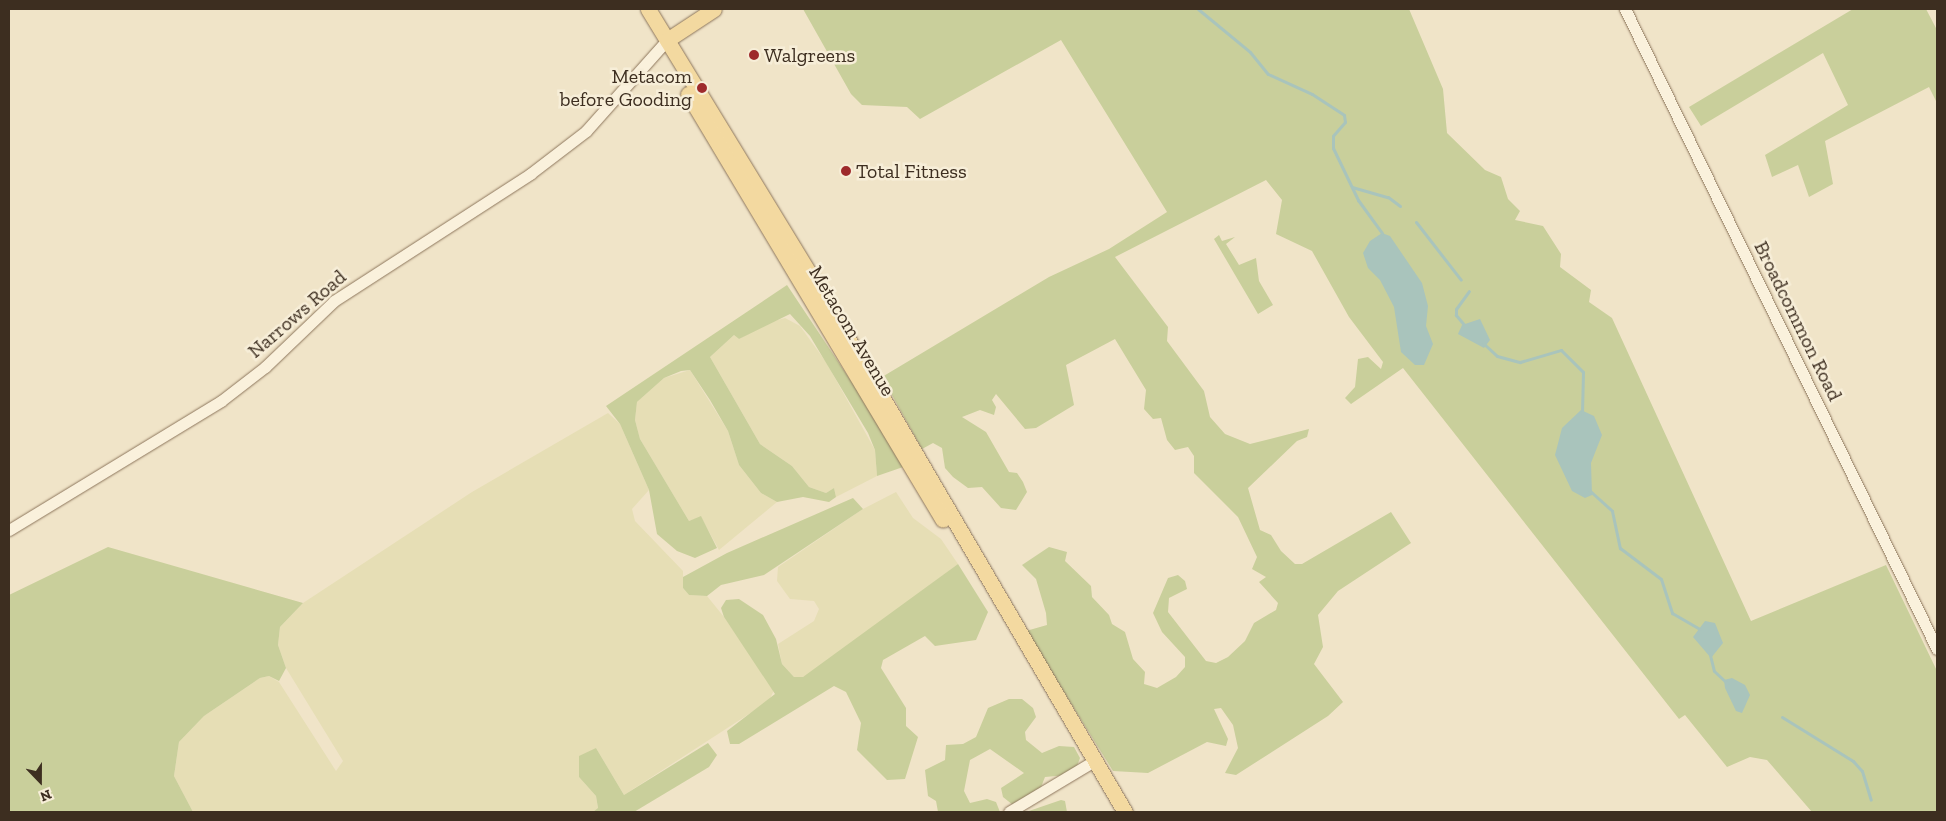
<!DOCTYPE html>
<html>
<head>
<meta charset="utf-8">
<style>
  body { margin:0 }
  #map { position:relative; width:1946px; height:821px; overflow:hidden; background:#f0e4c8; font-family:"Zilla Slab",serif }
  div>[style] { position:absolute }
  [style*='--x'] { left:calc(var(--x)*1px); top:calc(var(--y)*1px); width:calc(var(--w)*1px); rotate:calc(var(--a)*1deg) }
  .farmland>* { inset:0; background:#e6deb5 }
  .green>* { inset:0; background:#c9cf9b }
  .water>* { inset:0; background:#a9c4bc }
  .stream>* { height:3px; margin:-1.5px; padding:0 1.5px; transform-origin:1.5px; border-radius:1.5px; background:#a9c4bc }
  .roads { filter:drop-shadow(0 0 1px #8d765c) drop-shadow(0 0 1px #8d765c) }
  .minor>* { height:11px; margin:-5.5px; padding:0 5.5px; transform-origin:5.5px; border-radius:5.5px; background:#faf1dc }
  .major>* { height:15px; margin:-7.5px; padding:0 7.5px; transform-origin:7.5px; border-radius:7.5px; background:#f3d9a0 }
  .dots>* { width:14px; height:14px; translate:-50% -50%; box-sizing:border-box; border:2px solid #f7eed8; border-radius:50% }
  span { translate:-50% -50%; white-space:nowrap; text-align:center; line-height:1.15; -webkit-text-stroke:5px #f7eed8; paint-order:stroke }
  .poi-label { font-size:20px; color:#3d2e20 }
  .left { translate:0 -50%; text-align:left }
  .right { translate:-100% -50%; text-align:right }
  .street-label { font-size:20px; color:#3d2e20 }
  .frame { position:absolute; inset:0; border:10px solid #3d2e20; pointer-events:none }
  .north { position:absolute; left:15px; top:756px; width:50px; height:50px; -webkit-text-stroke:4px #f7eed8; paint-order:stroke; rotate:158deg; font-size:14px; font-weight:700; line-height:20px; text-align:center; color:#3d2e20 }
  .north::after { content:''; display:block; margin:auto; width:18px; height:22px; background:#3d2e20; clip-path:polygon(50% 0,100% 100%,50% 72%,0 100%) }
</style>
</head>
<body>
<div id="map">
  <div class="farmland">
    <i style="clip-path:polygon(785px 318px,800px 326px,826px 362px,875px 450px,877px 476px,836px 497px,834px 488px,826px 493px,809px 487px,792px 466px,760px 444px,710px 357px,734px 335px,739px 339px,767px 323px)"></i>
    <i style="clip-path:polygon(690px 370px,728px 431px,739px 465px,761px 493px,777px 502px,719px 550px,701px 517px,689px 521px,640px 439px,635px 420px,637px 402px,664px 378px)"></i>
    <i style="clip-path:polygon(608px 413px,620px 424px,649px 490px,632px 509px,635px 521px,683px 571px,683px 588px,689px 595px,707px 596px,724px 617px,774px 690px,769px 701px,624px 795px,596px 748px,579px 777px,596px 796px,598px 809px,593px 812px,193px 812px,174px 776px,179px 742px,204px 716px,260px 678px,269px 676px,279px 682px,336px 771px,343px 761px,286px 668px,278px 645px,280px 627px,303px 603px,472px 492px)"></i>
    <i style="clip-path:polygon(896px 492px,913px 518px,941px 539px,958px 564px,819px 669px,803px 677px,794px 677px,782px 664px,778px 644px,814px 621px,819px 609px,814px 601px,790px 599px,777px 581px,778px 567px,863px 509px)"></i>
  </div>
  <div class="green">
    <i style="clip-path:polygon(803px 9px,1409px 9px,1443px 89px,1447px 133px,1485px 170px,1501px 177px,1508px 199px,1520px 211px,1515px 220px,1543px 226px,1561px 254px,1560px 267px,1591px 290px,1589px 302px,1612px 318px,1751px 621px,1886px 565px,1937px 671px,1937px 812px,1812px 812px,1767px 760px,1750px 757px,1727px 767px,1685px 715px,1679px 719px,1403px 368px,1351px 404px,1345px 398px,1355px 387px,1358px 359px,1368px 357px,1381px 369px,1383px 362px,1349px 317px,1312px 251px,1276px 234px,1282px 200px,1266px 180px,1115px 257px,1168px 327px,1167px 341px,1204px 391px,1210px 417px,1225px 434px,1250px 444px,1309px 429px,1307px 437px,1297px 441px,1248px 488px,1260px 530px,1271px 535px,1281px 551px,1295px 564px,1302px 564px,1391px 512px,1411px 543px,1338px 591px,1318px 615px,1323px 647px,1314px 664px,1343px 702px,1328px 716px,1236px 775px,1225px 773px,1238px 748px,1233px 725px,1221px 708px,1214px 709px,1228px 739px,1226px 746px,1207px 742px,1148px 773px,1113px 771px,1026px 631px,1047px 625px,1046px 613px,1036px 579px,1022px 565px,1049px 547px,1067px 552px,1065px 561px,1091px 586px,1092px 597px,1109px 615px,1112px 624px,1125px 632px,1133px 659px,1145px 672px,1144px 684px,1157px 688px,1176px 677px,1185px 667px,1185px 657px,1162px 632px,1153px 613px,1168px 578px,1178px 575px,1185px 581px,1187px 589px,1169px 598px,1168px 612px,1206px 661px,1216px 663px,1228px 657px,1245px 641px,1254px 623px,1276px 610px,1278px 603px,1259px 582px,1266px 577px,1252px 569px,1257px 557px,1238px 517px,1194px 473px,1194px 456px,1188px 447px,1175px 450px,1167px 440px,1161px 418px,1153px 419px,1144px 409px,1146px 390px,1115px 339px,1066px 365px,1074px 405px,1036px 428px,1025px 429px,996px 394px,992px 400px,996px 407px,994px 415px,980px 410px,962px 417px,986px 432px,1009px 472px,1017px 473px,1023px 482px,1027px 492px,1016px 510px,1001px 508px,982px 487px,968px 488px,953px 477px,945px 468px,942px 448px,933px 443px,922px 449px,882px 377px,1049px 277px,1109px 249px,1167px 212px,1061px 40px,920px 119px,907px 107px,862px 105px,851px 94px)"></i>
    <i style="clip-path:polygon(1853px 9px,1926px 9px,1937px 30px,1937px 103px,1929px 87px,1825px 141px,1833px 184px,1809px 197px,1798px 165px,1772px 177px,1765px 155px,1848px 105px,1823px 53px,1701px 126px,1689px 107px)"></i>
    <i style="clip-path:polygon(1219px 235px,1222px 241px,1235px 237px,1226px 244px,1239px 265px,1256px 258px,1259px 281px,1273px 305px,1258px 314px,1214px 239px)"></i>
    <i style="clip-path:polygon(787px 285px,851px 381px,857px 382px,906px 466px,877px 476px,875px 450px,868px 433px,810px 336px,790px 314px,739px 339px,734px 335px,710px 357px,760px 444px,792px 466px,809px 487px,826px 493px,834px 488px,836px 497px,829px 502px,803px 497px,777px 502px,761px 493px,739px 465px,728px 431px,710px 400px,690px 370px,681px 371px,664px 378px,637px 402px,635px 420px,640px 439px,689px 521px,701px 516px,717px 548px,695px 558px,677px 551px,657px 534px,649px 490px,620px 424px,606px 406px)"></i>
    <i style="clip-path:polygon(853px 498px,863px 509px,764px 575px,721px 585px,707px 596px,689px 595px,683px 588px,683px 577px,727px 553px)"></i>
    <i style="clip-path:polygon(108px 547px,303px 603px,280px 627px,278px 645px,286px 668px,279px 681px,269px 676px,260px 678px,204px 716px,179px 742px,174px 776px,193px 812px,9px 812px,9px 595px)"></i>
    <i style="clip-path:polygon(958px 564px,988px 612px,976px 640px,935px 646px,925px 636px,883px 660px,881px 668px,906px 708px,906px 726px,918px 737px,905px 779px,887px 780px,857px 750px,861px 723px,846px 692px,834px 686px,739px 744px,730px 744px,727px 731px,775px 694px,724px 617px,721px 608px,726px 600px,739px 599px,763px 615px,776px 639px,782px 664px,794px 677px,803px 677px)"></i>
    <i style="clip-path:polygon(1009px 699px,1022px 699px,1033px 708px,1036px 717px,1025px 732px,1026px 740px,1042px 753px,1059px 746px,1074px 747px,1080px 758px,1077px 766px,1067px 775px,1045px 777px,1039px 792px,1018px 809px,1003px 797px,1001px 788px,1024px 773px,990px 749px,970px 760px,964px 791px,970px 803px,987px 799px,996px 802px,1000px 812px,938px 812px,936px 801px,928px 796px,925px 770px,945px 760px,946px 745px,963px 744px,976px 737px,988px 708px)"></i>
    <i style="clip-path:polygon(708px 743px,717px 755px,709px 767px,634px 812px,593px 812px,598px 808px,596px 796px,579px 777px,579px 756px,596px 748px,624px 795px)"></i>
    <i style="clip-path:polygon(1061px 800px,1065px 801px,1067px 812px,1026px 812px)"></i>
  </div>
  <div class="water">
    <i style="clip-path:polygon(1382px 233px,1390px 236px,1422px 283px,1428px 306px,1426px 326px,1433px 344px,1424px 365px,1415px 365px,1401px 352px,1394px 307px,1380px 280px,1368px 268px,1363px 253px,1370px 241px)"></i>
    <i style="clip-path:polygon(1480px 319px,1490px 340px,1484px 348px,1458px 334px,1462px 325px)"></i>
    <i style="clip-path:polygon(1581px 410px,1594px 416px,1602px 435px,1591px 463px,1592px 495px,1585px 498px,1572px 491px,1555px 455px,1562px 428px)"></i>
    <i style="clip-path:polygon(1705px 621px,1715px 623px,1723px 643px,1711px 658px,1693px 637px)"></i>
    <i style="clip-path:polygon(1732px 678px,1745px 685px,1750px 695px,1742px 713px,1736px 711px,1725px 688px,1724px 680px)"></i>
  </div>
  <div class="stream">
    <i style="--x:1198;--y:9;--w:67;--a:39.6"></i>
    <i style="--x:1250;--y:52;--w:28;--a:51"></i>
    <i style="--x:1268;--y:74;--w:48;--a:24.4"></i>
    <i style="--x:1312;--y:94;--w:38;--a:33"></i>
    <i style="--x:1344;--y:115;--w:7;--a:82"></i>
    <i style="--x:1345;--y:122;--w:18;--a:131"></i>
    <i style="--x:1333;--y:136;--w:12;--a:90"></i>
    <i style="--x:1333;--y:148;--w:58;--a:64.3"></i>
    <i style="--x:1358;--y:200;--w:41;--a:54"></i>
    <i style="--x:1352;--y:187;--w:37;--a:16"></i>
    <i style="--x:1388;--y:197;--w:15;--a:37"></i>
    <i style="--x:1416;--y:222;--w:73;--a:52.2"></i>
    <i style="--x:1466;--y:327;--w:16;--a:-130"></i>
    <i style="--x:1456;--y:315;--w:6;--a:-90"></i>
    <i style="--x:1456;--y:309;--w:22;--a:-54"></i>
    <i style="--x:1483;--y:343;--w:19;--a:43"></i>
    <i style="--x:1497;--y:356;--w:24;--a:15"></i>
    <i style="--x:1520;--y:362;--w:43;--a:-16.3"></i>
    <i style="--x:1561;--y:350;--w:31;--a:45"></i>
    <i style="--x:1583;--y:372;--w:41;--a:91.4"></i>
    <i style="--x:1589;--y:490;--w:31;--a:42"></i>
    <i style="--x:1612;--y:511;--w:38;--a:78"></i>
    <i style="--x:1620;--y:548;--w:51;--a:37.1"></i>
    <i style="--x:1661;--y:579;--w:36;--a:72"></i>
    <i style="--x:1672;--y:613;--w:32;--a:30"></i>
    <i style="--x:1710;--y:655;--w:16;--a:76"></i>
    <i style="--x:1714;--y:671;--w:18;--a:43"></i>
    <i style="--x:1782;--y:717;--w:84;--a:31.8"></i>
    <i style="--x:1853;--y:761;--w:13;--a:48"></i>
    <i style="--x:1862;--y:771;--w:30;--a:73"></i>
  </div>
  <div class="roads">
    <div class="minor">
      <i style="--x:1625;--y:9;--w:712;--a:64.01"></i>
      <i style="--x:9;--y:530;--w:248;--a:-31.3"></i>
      <i style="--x:221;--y:401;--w:56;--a:-37.7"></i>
      <i style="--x:265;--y:367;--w:95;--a:-43.7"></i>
      <i style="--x:334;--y:301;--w:234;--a:-32.9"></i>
      <i style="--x:530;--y:174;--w:71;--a:-37.5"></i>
      <i style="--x:586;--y:131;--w:122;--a:-48.3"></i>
      <i style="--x:1009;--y:812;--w:99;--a:-31"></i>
    </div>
    <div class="major">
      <i style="--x:648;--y:9;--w:342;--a:58.6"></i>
      <i style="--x:826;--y:301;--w:592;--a:59.67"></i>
      <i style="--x:667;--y:40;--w:56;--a:-33.4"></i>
      <i style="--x:688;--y:94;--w:496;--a:59.1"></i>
    </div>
  </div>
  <div class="dots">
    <i style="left:754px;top:55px;background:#9e2a2b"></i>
    <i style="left:702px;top:88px;background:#9e2a2b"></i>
    <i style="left:846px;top:171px;background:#9e2a2b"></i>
  </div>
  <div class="poi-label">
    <span class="left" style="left:764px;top:55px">Walgreens</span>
    <span class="right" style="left:692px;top:88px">Metacom<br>before Gooding</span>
    <span class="left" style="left:856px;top:171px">Total Fitness</span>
  </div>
  <div class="street-label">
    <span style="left:297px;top:314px;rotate:-41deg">Narrows Road</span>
    <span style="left:1798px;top:321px;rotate:64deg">Broadcommon Road</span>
    <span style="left:852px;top:331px;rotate:59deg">Metacom Avenue</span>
  </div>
  <div class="frame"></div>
  <div class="north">N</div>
</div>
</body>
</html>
